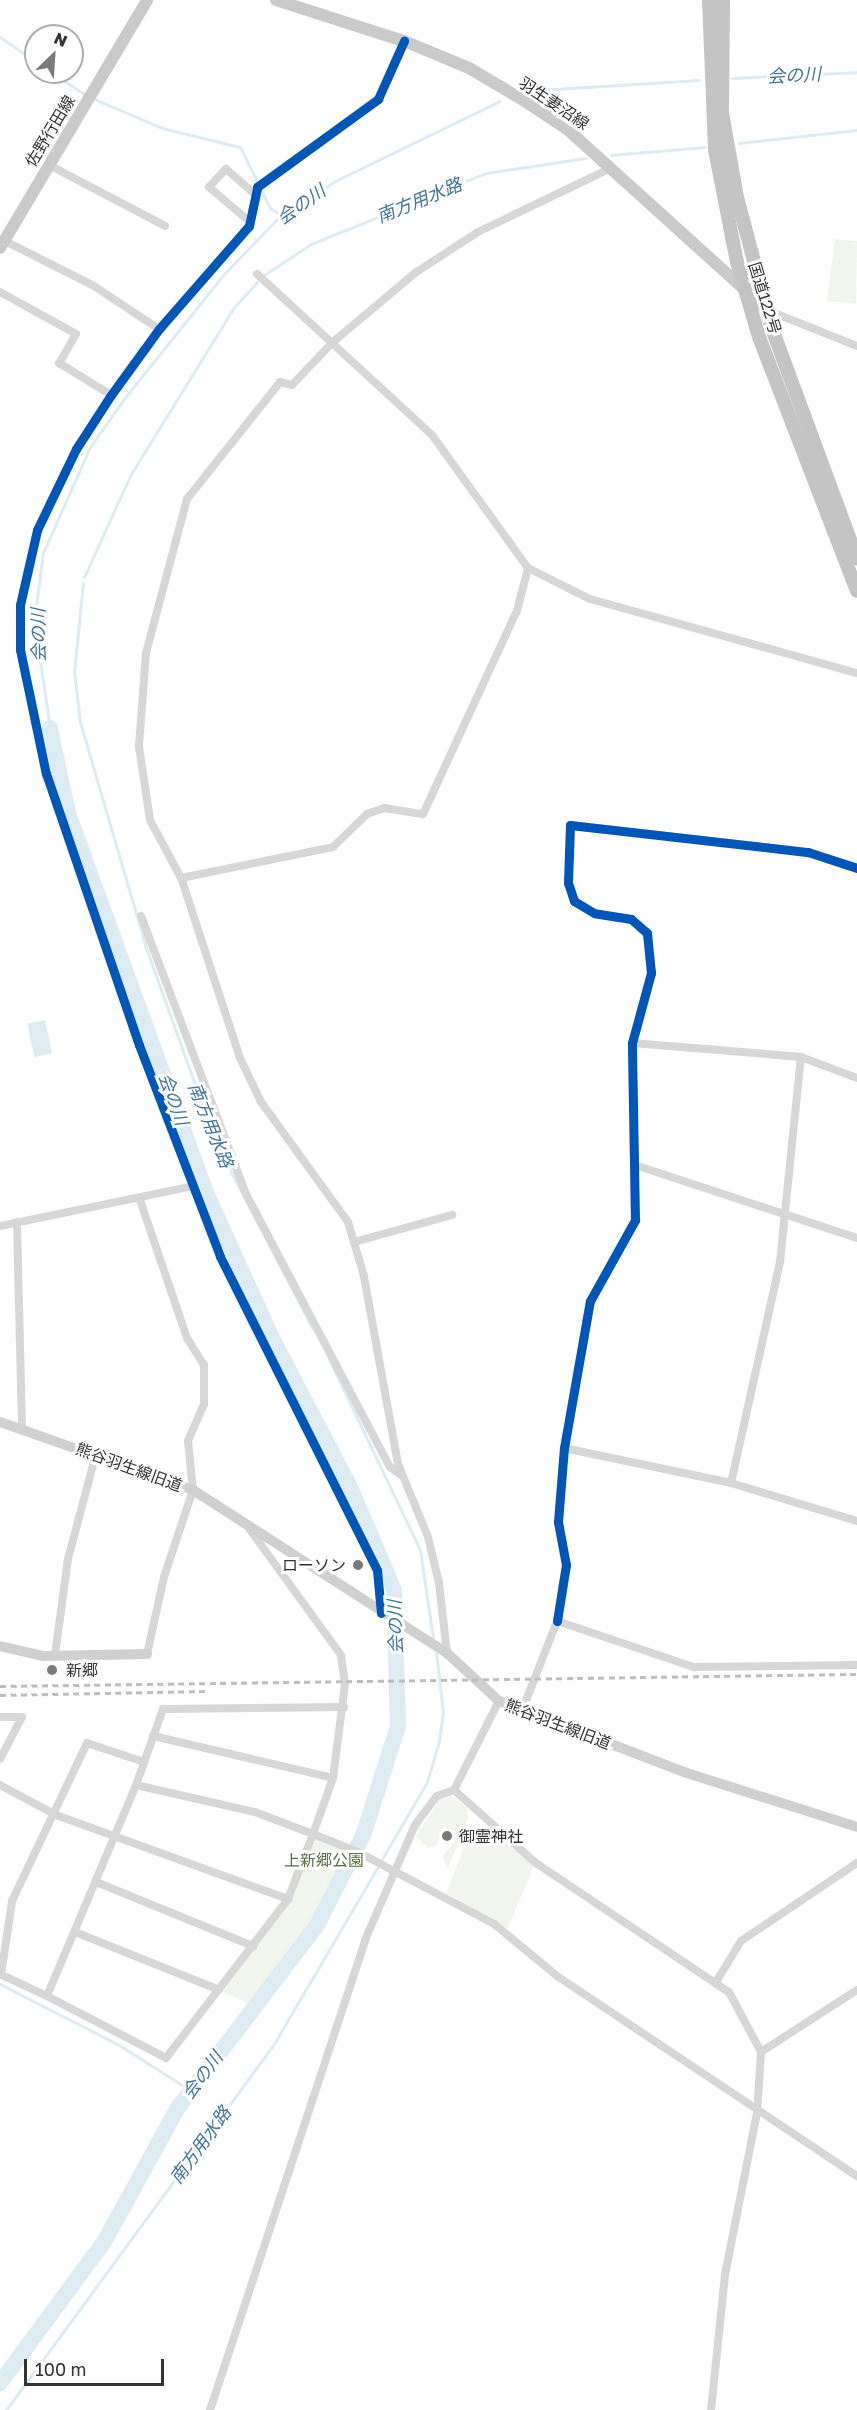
<!DOCTYPE html>
<html>
<head>
<meta charset="utf-8">
<style>
  body { margin:0 }
  #map { position:relative; width:857px; height:2410px; overflow:hidden; background:#fff; font-family:"Golos Text","Noto Sans JP",sans-serif }
  div>[style] { position:absolute }
  [style*='--x'] { left:calc(var(--x)*1px); top:calc(var(--y)*1px); width:calc(var(--w)*1px); rotate:calc(var(--a)*1deg) }
  .green>* { inset:0; background:#f1f5ed }
  .water>* { inset:0; background:#ddebf3; transform-origin:0 0 }
  .stream>* { height:3px; margin:-1.5px; padding:0 1.5px; transform-origin:1.5px; border-radius:1.5px; background:#ddebf3 }
  .river>* { height:16px; margin:-8px; padding:0 8px; transform-origin:8px; border-radius:8px; background:#ddebf3 }
  .street>* { height:8px; margin:-4px; padding:0 4px; transform-origin:4px; border-radius:4px; background:#d7d7d7 }
  .secondary>* { height:10px; margin:-5px; padding:0 5px; transform-origin:5px; border-radius:5px; background:#d0d0d0 }
  .primary>* { height:12px; margin:-6px; padding:0 6px; transform-origin:6px; border-radius:6px; background:#cacaca }
  .highway>* { height:14px; margin:-7px; padding:0 7px; transform-origin:7px; border-radius:7px; background:#c4c4c4 }
  .rail>* { height:3px; margin-top:-1.5px; transform-origin:0; background:repeating-linear-gradient(90deg,#bebebe 0 6px,transparent 0 10.5px) }
  .cycleway>* { height:9px; margin:-4.5px; padding:0 4.5px; transform-origin:4.5px; border-radius:4.5px; background:#0057b8 }
  .dots>* { width:16px; height:16px; translate:-50% -50%; box-sizing:border-box; border:3px solid #fff; border-radius:50% }
  span { translate:-50% -50%; white-space:nowrap; text-align:center; line-height:1.15; -webkit-text-stroke:6px #fff; paint-order:stroke }
  .street-label { font-size:16px; color:#333 }
  .poi-label { font-size:16px; color:#333 }
  .right { translate:-100% -50%; text-align:right }
  .left { translate:0 -50%; text-align:left }
  .park-label { font-size:16px; color:#56703f }
  .water-label { font-size:18px; color:#3f7597; font-style:italic }
  .north { position:absolute; left:24px; top:24px; width:60px; height:60px; box-sizing:border-box; background:#fff; border:2px solid #adadad; border-radius:50%; rotate:25deg; font-size:16px; font-weight:700; line-height:24px; text-align:center; color:#333 }
  .north::after { content:''; display:block; margin:auto; width:21px; height:27px; background:#7a7a7a; clip-path:polygon(50% 0,100% 100%,50% 72%,0 100%) }
  .scale { position:absolute; left:24px; top:2359px; width:140px; height:27px; box-sizing:border-box; border:3px solid #333; border-top:0; padding-left:8px; font-size:18px; line-height:21px; white-space:nowrap; color:#333; -webkit-text-stroke:4px #fff; paint-order:stroke }
</style>
</head>
<body>
<div id="map">
  <div class="green">
    <i style="clip-path:polygon(835px 239px,857px 241px,856px 304px,827px 301px)"></i>
    <i style="clip-path:polygon(453px 1796px,467px 1808px,468px 1820px,448px 1868px,442px 1857px,455px 1842px,455px 1831px,444px 1827px,437px 1845px,428px 1848px,416px 1836px,440px 1799px)"></i>
    <i style="clip-path:polygon(495px 1833px,534px 1866px,507px 1930px,446px 1893px,468px 1837px,488px 1842px)"></i>
    <i style="clip-path:polygon(314px 1836px,349px 1850px,320px 1910px,250px 2004px,221px 1991px,290px 1900px)"></i>
  </div>
  <div class="water">
    <i style="left:45px;top:1020px;width:34px;height:18px;rotate:78deg"></i>
  </div>
  <div class="stream">
    <i style="--x:0;--y:37;--w:44;--a:34.8"></i>
    <i style="--x:50;--y:72;--w:43;--a:32.6"></i>
    <i style="--x:732;--y:78;--w:125;--a:-2.7"></i>
    <i style="--x:538;--y:90;--w:161;--a:-3.6"></i>
    <i style="--x:92;--y:98;--w:76;--a:23.2"></i>
    <i style="--x:162;--y:128;--w:80;--a:13.7"></i>
    <i style="--x:240;--y:147;--w:68;--a:63.8"></i>
    <i style="--x:270;--y:208;--w:13;--a:32"></i>
    <i style="--x:739;--y:143;--w:119;--a:-6.3"></i>
    <i style="--x:611;--y:155;--w:94;--a:-4.9"></i>
    <i style="--x:264;--y:275;--w:56;--a:-33.4"></i>
    <i style="--x:311;--y:244;--w:189;--a:-22.1"></i>
    <i style="--x:486;--y:173;--w:101;--a:-8.5"></i>
    <i style="--x:84;--y:577;--w:113;--a:-65.5"></i>
    <i style="--x:131;--y:474;--w:196;--a:-58.3"></i>
    <i style="--x:234;--y:307;--w:34;--a:-47"></i>
    <i style="--x:83;--y:583;--w:89;--a:95.8"></i>
    <i style="--x:74;--y:672;--w:50;--a:83.2"></i>
    <i style="--x:80;--y:722;--w:232;--a:73.7"></i>
    <i style="--x:145;--y:945;--w:208;--a:70.3"></i>
    <i style="--x:215;--y:1141;--w:210;--a:62.5"></i>
    <i style="--x:50;--y:728;--w:108;--a:-98.5"></i>
    <i style="--x:34;--y:621;--w:69;--a:-82.5"></i>
    <i style="--x:43;--y:553;--w:116;--a:-66.1"></i>
    <i style="--x:90;--y:447;--w:57;--a:-54.9"></i>
    <i style="--x:123;--y:400;--w:160;--a:-51.3"></i>
    <i style="--x:223;--y:275;--w:83;--a:-46"></i>
    <i style="--x:281;--y:215;--w:64;--a:-32.2"></i>
    <i style="--x:335;--y:181;--w:183;--a:-25.9"></i>
    <i style="--x:329;--y:1359;--w:212;--a:64.5"></i>
    <i style="--x:420;--y:1550;--w:89;--a:81.6"></i>
    <i style="--x:382;--y:1859;--w:89;--a:-59.7"></i>
    <i style="--x:427;--y:1782;--w:43;--a:-73.7"></i>
    <i style="--x:439;--y:1741;--w:29;--a:-82"></i>
    <i style="--x:443;--y:1712;--w:60;--a:-96.7"></i>
    <i style="--x:0;--y:1984;--w:134;--a:27.1"></i>
    <i style="--x:119;--y:2045;--w:84;--a:32.4"></i>
    <i style="--x:6;--y:2410;--w:456;--a:-53.8"></i>
    <i style="--x:275;--y:2042;--w:202;--a:-59.6"></i>
  </div>
  <div class="river">
    <i style="--x:0;--y:2383;--w:175;--a:-53.6"></i>
    <i style="--x:104;--y:2242;--w:152;--a:-61.2"></i>
    <i style="--x:177;--y:2109;--w:231;--a:-52.7"></i>
    <i style="--x:317;--y:1925;--w:103;--a:-62.9"></i>
    <i style="--x:364;--y:1833;--w:112;--a:-72.4"></i>
    <i style="--x:398;--y:1726;--w:136;--a:-91.7"></i>
    <i style="--x:394;--y:1590;--w:110;--a:-113.1"></i>
    <i style="--x:351;--y:1489;--w:170;--a:-117.6"></i>
    <i style="--x:272;--y:1338;--w:157;--a:-114.4"></i>
    <i style="--x:207;--y:1195;--w:407;--a:-110"></i>
    <i style="--x:68;--y:813;--w:87;--a:-102"></i>
  </div>
  <div class="street">
    <i style="--x:49;--y:165;--w:131;--a:27.7"></i>
    <i style="--x:250;--y:222;--w:54;--a:-139.5"></i>
    <i style="--x:209;--y:187;--w:25;--a:-47"></i>
    <i style="--x:226;--y:169;--w:38;--a:41"></i>
    <i style="--x:1;--y:239;--w:104;--a:26.8"></i>
    <i style="--x:94;--y:286;--w:78;--a:33.5"></i>
    <i style="--x:257;--y:274;--w:238;--a:42.6"></i>
    <i style="--x:432;--y:435;--w:164;--a:54.2"></i>
    <i style="--x:528;--y:568;--w:69;--a:26.6"></i>
    <i style="--x:590;--y:599;--w:277;--a:15.5"></i>
    <i style="--x:0;--y:292;--w:87;--a:28.9"></i>
    <i style="--x:76;--y:334;--w:34;--a:120"></i>
    <i style="--x:59;--y:363;--w:61;--a:31.6"></i>
    <i style="--x:767;--y:310;--w:97;--a:21.8"></i>
    <i style="--x:181;--y:878;--w:155;--a:-11.5"></i>
    <i style="--x:333;--y:847;--w:47;--a:-44.1"></i>
    <i style="--x:367;--y:814;--w:18;--a:-19"></i>
    <i style="--x:384;--y:808;--w:39;--a:9"></i>
    <i style="--x:423;--y:814;--w:224;--a:-65.2"></i>
    <i style="--x:517;--y:611;--w:44;--a:-75.7"></i>
    <i style="--x:141;--y:916;--w:297;--a:69.3"></i>
    <i style="--x:246;--y:1194;--w:309;--a:62.2"></i>
    <i style="--x:390;--y:1467;--w:14;--a:36"></i>
    <i style="--x:632;--y:1043;--w:170;--a:4.7"></i>
    <i style="--x:801;--y:1057;--w:60;--a:20.6"></i>
    <i style="--x:638;--y:1166;--w:231;--a:18.2"></i>
    <i style="--x:140;--y:1200;--w:146;--a:71.2"></i>
    <i style="--x:187;--y:1338;--w:32;--a:58"></i>
    <i style="--x:204;--y:1365;--w:39;--a:90"></i>
    <i style="--x:204;--y:1404;--w:40;--a:113.4"></i>
    <i style="--x:188;--y:1441;--w:49;--a:84.2"></i>
    <i style="--x:193;--y:1490;--w:92;--a:108.4"></i>
    <i style="--x:164;--y:1577;--w:79;--a:102.4"></i>
    <i style="--x:17;--y:1222;--w:207;--a:88.6"></i>
    <i style="--x:0;--y:1226;--w:197;--a:-11.7"></i>
    <i style="--x:354;--y:1242;--w:102;--a:-15.4"></i>
    <i style="--x:564;--y:1448;--w:171;--a:11.8"></i>
    <i style="--x:731;--y:1483;--w:132;--a:16.8"></i>
    <i style="--x:731;--y:1483;--w:226;--a:-77.5"></i>
    <i style="--x:780;--y:1262;--w:206;--a:-84.2"></i>
    <i style="--x:381;--y:1613;--w:43;--a:-95.3"></i>
    <i style="--x:377;--y:1570;--w:351;--a:-116.6"></i>
    <i style="--x:220;--y:1256;--w:226;--a:-111"></i>
    <i style="--x:139;--y:1045;--w:287;--a:-108.9"></i>
    <i style="--x:46;--y:774;--w:127;--a:-101.8"></i>
    <i style="--x:20;--y:650;--w:45;--a:-90"></i>
    <i style="--x:20;--y:605;--w:77;--a:-77.2"></i>
    <i style="--x:37;--y:530;--w:90;--a:-64.3"></i>
    <i style="--x:76;--y:449;--w:64;--a:-57.1"></i>
    <i style="--x:111;--y:395;--w:82;--a:-54"></i>
    <i style="--x:159;--y:329;--w:137;--a:-48.9"></i>
    <i style="--x:249;--y:226;--w:40;--a:-78"></i>
    <i style="--x:257;--y:187;--w:150;--a:-36"></i>
    <i style="--x:378;--y:99;--w:64;--a:-65.9"></i>
    <i style="--x:557;--y:1621;--w:57;--a:-80.9"></i>
    <i style="--x:566;--y:1565;--w:44;--a:-100.5"></i>
    <i style="--x:558;--y:1522;--w:74;--a:-85.4"></i>
    <i style="--x:564;--y:1448;--w:149;--a:-80"></i>
    <i style="--x:590;--y:1301;--w:93;--a:-60.9"></i>
    <i style="--x:635;--y:1220;--w:177;--a:-91"></i>
    <i style="--x:632;--y:1043;--w:73;--a:-74.8"></i>
    <i style="--x:651;--y:973;--w:40;--a:-95.7"></i>
    <i style="--x:647;--y:933;--w:21;--a:-139"></i>
    <i style="--x:631;--y:919;--w:37;--a:-171"></i>
    <i style="--x:594;--y:913;--w:23;--a:-149"></i>
    <i style="--x:574;--y:901;--w:19;--a:-108"></i>
    <i style="--x:568;--y:883;--w:58;--a:-88"></i>
    <i style="--x:570;--y:825;--w:240;--a:6.5"></i>
    <i style="--x:808;--y:852;--w:52;--a:18.1"></i>
    <i style="--x:447;--y:1653;--w:70;--a:-96.5"></i>
    <i style="--x:439;--y:1583;--w:47;--a:-103.4"></i>
    <i style="--x:428;--y:1537;--w:79;--a:-112.3"></i>
    <i style="--x:398;--y:1464;--w:191;--a:-100.3"></i>
    <i style="--x:364;--y:1276;--w:56;--a:-106.5"></i>
    <i style="--x:348;--y:1222;--w:148;--a:-125.9"></i>
    <i style="--x:261;--y:1102;--w:49;--a:-115.5"></i>
    <i style="--x:240;--y:1058;--w:189;--a:-108.1"></i>
    <i style="--x:181;--y:878;--w:66;--a:-118.1"></i>
    <i style="--x:150;--y:820;--w:75;--a:-98.5"></i>
    <i style="--x:139;--y:746;--w:93;--a:-85.7"></i>
    <i style="--x:146;--y:653;--w:159;--a:-75.1"></i>
    <i style="--x:187;--y:499;--w:149;--a:-51.5"></i>
    <i style="--x:280;--y:382;--w:12;--a:14"></i>
    <i style="--x:292;--y:385;--w:59;--a:-46.4"></i>
    <i style="--x:333;--y:342;--w:107;--a:-40.1"></i>
    <i style="--x:415;--y:273;--w:75;--a:-33.1"></i>
    <i style="--x:478;--y:232;--w:148;--a:-25.7"></i>
    <i style="--x:55;--y:1655;--w:97;--a:-82.3"></i>
    <i style="--x:68;--y:1559;--w:109;--a:-75.1"></i>
    <i style="--x:522;--y:1711;--w:97;--a:-68.7"></i>
    <i style="--x:557;--y:1621;--w:145;--a:18.6"></i>
    <i style="--x:694;--y:1667;--w:163;--a:-0.7"></i>
    <i style="--x:0;--y:1717;--w:22;--a:0"></i>
    <i style="--x:22;--y:1717;--w:47;--a:117.6"></i>
    <i style="--x:153;--y:1736;--w:185;--a:13.1"></i>
    <i style="--x:0;--y:1785;--w:64;--a:28.2"></i>
    <i style="--x:56;--y:1815;--w:247;--a:19.9"></i>
    <i style="--x:288;--y:1899;--w:70;--a:-69"></i>
    <i style="--x:313;--y:1834;--w:48;--a:21.8"></i>
    <i style="--x:358;--y:1852;--w:154;--a:27.9"></i>
    <i style="--x:494;--y:1924;--w:82;--a:39.5"></i>
    <i style="--x:557;--y:1976;--w:361;--a:33.7"></i>
    <i style="--x:136;--y:1785;--w:81;--a:-70.4"></i>
    <i style="--x:163;--y:1709;--w:181;--a:-0.6"></i>
    <i style="--x:454;--y:1790;--w:110;--a:41.7"></i>
    <i style="--x:536;--y:1863;--w:232;--a:33.8"></i>
    <i style="--x:729;--y:1992;--w:68;--a:61.9"></i>
    <i style="--x:761;--y:2052;--w:61;--a:93.8"></i>
    <i style="--x:757;--y:2113;--w:165;--a:101.2"></i>
    <i style="--x:725;--y:2275;--w:136;--a:95.9"></i>
    <i style="--x:96;--y:1882;--w:170;--a:22.2"></i>
    <i style="--x:75;--y:1932;--w:155;--a:21.9"></i>
    <i style="--x:0;--y:1974;--w:52;--a:25.1"></i>
    <i style="--x:47;--y:1996;--w:229;--a:-67.1"></i>
    <i style="--x:136;--y:1785;--w:122;--a:12.8"></i>
    <i style="--x:255;--y:1812;--w:62;--a:20.8"></i>
    <i style="--x:313;--y:1834;--w:59;--a:-70.3"></i>
    <i style="--x:333;--y:1778;--w:95;--a:-82.7"></i>
    <i style="--x:345;--y:1684;--w:29;--a:-98"></i>
    <i style="--x:341;--y:1655;--w:158;--a:-126"></i>
    <i style="--x:1;--y:1975;--w:75;--a:-81.5"></i>
    <i style="--x:12;--y:1901;--w:175;--a:-64.6"></i>
    <i style="--x:87;--y:1743;--w:60;--a:18.4"></i>
    <i style="--x:716;--y:1982;--w:48;--a:-58.6"></i>
    <i style="--x:741;--y:1941;--w:140;--a:-33.9"></i>
    <i style="--x:47;--y:1996;--w:134;--a:27.5"></i>
    <i style="--x:166;--y:2058;--w:200;--a:-52.5"></i>
    <i style="--x:761;--y:2052;--w:114;--a:-32.9"></i>
    <i style="--x:210;--y:2410;--w:495;--a:-71.7"></i>
    <i style="--x:365;--y:1940;--w:125;--a:-66.5"></i>
    <i style="--x:415;--y:1825;--w:36;--a:-53"></i>
    <i style="--x:437;--y:1796;--w:18;--a:-19"></i>
    <i style="--x:454;--y:1790;--w:100;--a:-63.2"></i>
  </div>
  <div class="secondary">
    <i style="--x:0;--y:1422;--w:205;--a:19.4"></i>
    <i style="--x:193;--y:1490;--w:302;--a:32.7"></i>
    <i style="--x:447;--y:1653;--w:71;--a:42.7"></i>
    <i style="--x:499;--y:1701;--w:201;--a:21"></i>
    <i style="--x:687;--y:1773;--w:178;--a:17.6"></i>
    <i style="--x:0;--y:1646;--w:44;--a:13.1"></i>
    <i style="--x:43;--y:1656;--w:104;--a:-1.1"></i>
  </div>
  <div class="primary">
    <i style="--x:276;--y:0;--w:134;--a:17.8"></i>
    <i style="--x:404;--y:41;--w:70;--a:22.6"></i>
    <i style="--x:469;--y:68;--w:63;--a:30.7"></i>
    <i style="--x:523;--y:100;--w:53;--a:33.4"></i>
    <i style="--x:567;--y:129;--w:268;--a:42.1"></i>
    <i style="--x:0;--y:248;--w:288;--a:-59.3"></i>
  </div>
  <div class="highway">
    <i style="--x:709;--y:0;--w:150;--a:87.7"></i>
    <i style="--x:715;--y:150;--w:114;--a:78.9"></i>
    <i style="--x:737;--y:262;--w:78;--a:73.7"></i>
    <i style="--x:759;--y:337;--w:272;--a:68.9"></i>
    <i style="--x:723;--y:0;--w:113;--a:90.5"></i>
    <i style="--x:722;--y:113;--w:85;--a:79.9"></i>
    <i style="--x:737;--y:197;--w:133;--a:75.2"></i>
    <i style="--x:771;--y:326;--w:248;--a:69.7"></i>
  </div>
  <div class="rail">
    <i style="--x:0;--y:1686;--w:857;--a:-0.8"></i>
    <i style="--x:0;--y:1695;--w:207;--a:-1.1"></i>
  </div>
  <div class="cycleway">
    <i style="--x:381;--y:1613;--w:43;--a:-95.3"></i>
    <i style="--x:377;--y:1570;--w:351;--a:-116.6"></i>
    <i style="--x:220;--y:1256;--w:226;--a:-111"></i>
    <i style="--x:139;--y:1045;--w:287;--a:-108.9"></i>
    <i style="--x:46;--y:774;--w:127;--a:-101.8"></i>
    <i style="--x:20;--y:650;--w:45;--a:-90"></i>
    <i style="--x:20;--y:605;--w:77;--a:-77.2"></i>
    <i style="--x:37;--y:530;--w:90;--a:-64.3"></i>
    <i style="--x:76;--y:449;--w:64;--a:-57.1"></i>
    <i style="--x:111;--y:395;--w:82;--a:-54"></i>
    <i style="--x:159;--y:329;--w:137;--a:-48.9"></i>
    <i style="--x:249;--y:226;--w:40;--a:-78"></i>
    <i style="--x:257;--y:187;--w:150;--a:-36"></i>
    <i style="--x:378;--y:99;--w:64;--a:-65.9"></i>
    <i style="--x:557;--y:1621;--w:57;--a:-80.9"></i>
    <i style="--x:566;--y:1565;--w:44;--a:-100.5"></i>
    <i style="--x:558;--y:1522;--w:74;--a:-85.4"></i>
    <i style="--x:564;--y:1448;--w:149;--a:-80"></i>
    <i style="--x:590;--y:1301;--w:93;--a:-60.9"></i>
    <i style="--x:635;--y:1220;--w:177;--a:-91"></i>
    <i style="--x:632;--y:1043;--w:73;--a:-74.8"></i>
    <i style="--x:651;--y:973;--w:40;--a:-95.7"></i>
    <i style="--x:647;--y:933;--w:21;--a:-139"></i>
    <i style="--x:631;--y:919;--w:37;--a:-171"></i>
    <i style="--x:594;--y:913;--w:23;--a:-149"></i>
    <i style="--x:574;--y:901;--w:19;--a:-108"></i>
    <i style="--x:568;--y:883;--w:58;--a:-88"></i>
    <i style="--x:570;--y:825;--w:240;--a:6.5"></i>
    <i style="--x:808;--y:852;--w:52;--a:18.1"></i>
  </div>
  <div class="dots">
    <i style="left:358px;top:1565px;background:#7a7a7a"></i>
    <i style="left:52px;top:1670px;background:#7a7a7a"></i>
    <i style="left:447px;top:1836px;background:#7a7a7a"></i>
  </div>
  <div class="street-label">
    <span style="left:554px;top:103px;rotate:34deg">羽生妻沼線</span>
    <span style="left:50px;top:131px;rotate:-59deg">佐野行田線</span>
    <span style="left:765px;top:298px;rotate:73deg">国道122号</span>
    <span style="left:129px;top:1467px;rotate:20deg">熊谷羽生線旧道</span>
    <span style="left:558px;top:1724px;rotate:21deg">熊谷羽生線旧道</span>
  </div>
  <div class="poi-label">
    <span class="right" style="left:346px;top:1565px">ローソン</span>
    <span class="left" style="left:66px;top:1670px">新郷</span>
    <span class="left" style="left:459px;top:1836px">御霊神社</span>
  </div>
  <div class="park-label">
    <span style="left:324px;top:1860px">上新郷公園</span>
  </div>
  <div class="water-label">
    <span style="left:794px;top:75px;rotate:-3deg">会の川</span>
    <span style="left:419px;top:200px;rotate:-22deg">南方用水路</span>
    <span style="left:301px;top:204px;rotate:-35deg">会の川</span>
    <span style="left:38px;top:635px;rotate:-91deg">会の川</span>
    <span style="left:174px;top:1099px;rotate:70deg">会の川</span>
    <span style="left:211px;top:1125px;rotate:68deg">南方用水路</span>
    <span style="left:395px;top:1627px;rotate:-92deg">会の川</span>
    <span style="left:202px;top:2075px;rotate:-53deg">会の川</span>
    <span style="left:200px;top:2145px;rotate:-54deg">南方用水路</span>
  </div>
  <div class="north">N</div>
  <div class="scale">100 m</div>
</div>
</body>
</html>
